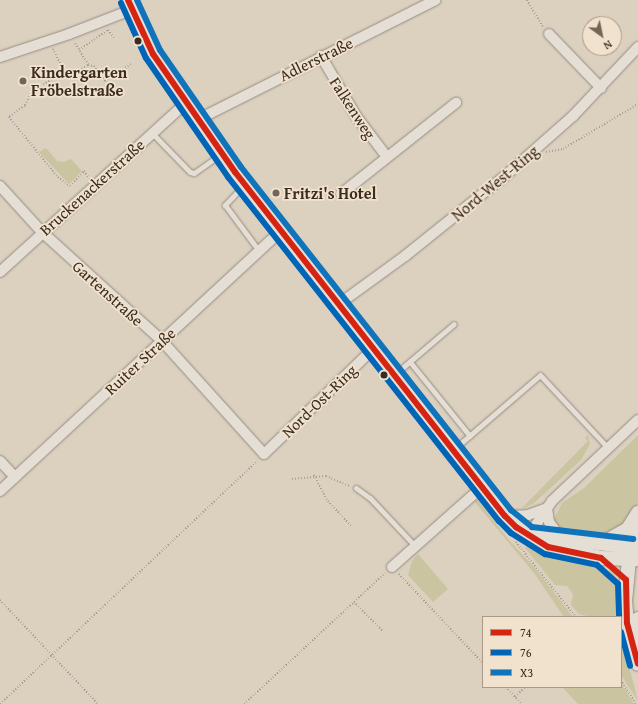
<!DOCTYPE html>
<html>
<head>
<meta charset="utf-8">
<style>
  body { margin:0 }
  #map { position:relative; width:638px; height:704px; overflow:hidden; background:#dcd0bf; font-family:"Gentium Book Plus",serif }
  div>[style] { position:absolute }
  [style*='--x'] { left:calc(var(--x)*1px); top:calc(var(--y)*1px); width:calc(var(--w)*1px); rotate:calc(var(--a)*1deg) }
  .green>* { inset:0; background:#cac4a1 }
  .path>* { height:1.5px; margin-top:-0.75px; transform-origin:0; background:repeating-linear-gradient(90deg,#a7a099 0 1px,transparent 0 3px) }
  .roads { filter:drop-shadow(0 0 1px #958d82) drop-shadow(0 0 1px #958d82) }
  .lane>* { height:5px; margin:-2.5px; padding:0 2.5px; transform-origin:2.5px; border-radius:2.5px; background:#e4ded5 }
  .street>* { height:10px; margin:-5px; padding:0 5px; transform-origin:5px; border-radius:5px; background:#e4ded5 }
  .secondary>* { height:14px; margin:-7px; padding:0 7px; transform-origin:7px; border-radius:7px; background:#e4ded5 }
  .bus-1>* { height:6px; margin:-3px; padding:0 3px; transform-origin:3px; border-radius:3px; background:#d62413 }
  .bus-2>* { height:6px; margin:-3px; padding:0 3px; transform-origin:3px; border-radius:3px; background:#0065b7 }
  .bus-3>* { height:6px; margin:-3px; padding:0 3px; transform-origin:3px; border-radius:3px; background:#1074bc }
  .dots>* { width:11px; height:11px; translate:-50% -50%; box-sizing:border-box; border:2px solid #f1e2cd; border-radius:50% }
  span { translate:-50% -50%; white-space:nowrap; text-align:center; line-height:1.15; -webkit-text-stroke:3.5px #f1e2cd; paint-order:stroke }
  .street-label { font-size:16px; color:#3b2c21 }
  .poi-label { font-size:16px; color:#3b2c21; font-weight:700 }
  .left { translate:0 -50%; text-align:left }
  .legend { position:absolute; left:482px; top:616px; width:140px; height:72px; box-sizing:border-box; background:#f1e2cd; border:1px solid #a89988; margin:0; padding:5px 7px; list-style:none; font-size:12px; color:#3b2c21 }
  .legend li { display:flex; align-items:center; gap:8px; height:20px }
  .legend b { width:20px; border:1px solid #a89988 }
  .north { position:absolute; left:582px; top:16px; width:40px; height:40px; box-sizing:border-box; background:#f1e2cd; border:1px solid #a89988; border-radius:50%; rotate:147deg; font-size:11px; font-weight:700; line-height:16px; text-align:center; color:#3b2c21 }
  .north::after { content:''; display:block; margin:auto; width:14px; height:18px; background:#736558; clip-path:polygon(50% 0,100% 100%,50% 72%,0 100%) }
</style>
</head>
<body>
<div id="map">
  <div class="green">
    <i style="clip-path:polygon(46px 148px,57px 161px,64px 162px,71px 159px,82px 171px,69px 184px,39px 152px)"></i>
    <i style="clip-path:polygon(588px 435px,590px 444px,581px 460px,533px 504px,521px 509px,588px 441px,585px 438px)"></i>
    <i style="clip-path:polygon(638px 435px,638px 502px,625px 526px,599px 537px,563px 532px,557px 528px,554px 519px,562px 503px,584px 488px)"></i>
    <i style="clip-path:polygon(478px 500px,508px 539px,536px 569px,573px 617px,564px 617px,534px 573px,474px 501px)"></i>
    <i style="clip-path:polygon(527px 546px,554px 556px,596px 565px,614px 573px,621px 586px,621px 617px,591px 617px,579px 614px,571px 605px,573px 594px,567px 586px,555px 585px,525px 548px)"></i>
    <i style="clip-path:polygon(418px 554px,448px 589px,433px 602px,408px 575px,412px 561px)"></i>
    <i style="clip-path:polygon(621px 617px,625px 651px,638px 701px,621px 675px)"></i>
    <i style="clip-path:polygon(621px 683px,634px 704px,578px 704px,562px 687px,621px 687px)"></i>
  </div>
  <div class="path">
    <i style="--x:527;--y:0;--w:31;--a:59"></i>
    <i style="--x:53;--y:49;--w:25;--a:63"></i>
    <i style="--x:64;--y:71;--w:40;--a:145.1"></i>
    <i style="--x:31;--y:94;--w:13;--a:117"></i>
    <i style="--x:25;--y:106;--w:19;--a:145"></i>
    <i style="--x:9;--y:117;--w:77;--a:50.8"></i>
    <i style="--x:58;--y:177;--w:15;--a:37"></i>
    <i style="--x:70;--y:186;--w:21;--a:-47"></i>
    <i style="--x:84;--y:171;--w:10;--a:53"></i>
    <i style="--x:79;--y:50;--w:35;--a:-35"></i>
    <i style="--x:108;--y:30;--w:11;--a:52"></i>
    <i style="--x:88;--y:65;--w:6;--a:9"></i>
    <i style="--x:94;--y:66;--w:19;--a:54"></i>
    <i style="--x:105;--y:81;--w:31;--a:-33"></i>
    <i style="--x:64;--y:71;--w:10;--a:17"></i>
    <i style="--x:74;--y:74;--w:17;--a:-33"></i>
    <i style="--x:88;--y:65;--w:26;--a:-122"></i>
    <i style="--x:546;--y:152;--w:17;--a:-10"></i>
    <i style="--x:563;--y:149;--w:87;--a:-31"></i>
    <i style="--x:314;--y:475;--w:30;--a:62"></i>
    <i style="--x:328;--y:501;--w:35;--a:47"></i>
    <i style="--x:292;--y:479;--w:34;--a:-5"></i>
    <i style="--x:326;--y:476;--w:26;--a:23"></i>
    <i style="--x:516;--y:542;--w:96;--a:51.3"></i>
    <i style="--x:399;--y:574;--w:122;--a:46.7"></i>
    <i style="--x:0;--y:600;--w:143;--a:46.7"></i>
    <i style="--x:354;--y:602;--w:41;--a:45"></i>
    <i style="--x:621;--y:680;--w:28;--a:58"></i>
    <i style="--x:506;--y:687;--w:23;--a:47"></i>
    <i style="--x:515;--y:697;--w:14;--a:-45"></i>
    <i style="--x:0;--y:704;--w:354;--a:-43.4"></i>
    <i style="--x:244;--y:704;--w:192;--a:-42.9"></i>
  </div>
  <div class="roads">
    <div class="lane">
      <i style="--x:152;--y:133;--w:54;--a:45.7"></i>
      <i style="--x:190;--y:172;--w:4;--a:14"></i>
      <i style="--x:194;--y:173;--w:33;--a:-35"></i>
      <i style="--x:244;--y:185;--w:28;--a:134"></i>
      <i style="--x:225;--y:205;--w:57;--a:53.5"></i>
      <i style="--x:410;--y:362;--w:95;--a:51"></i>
      <i style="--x:395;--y:374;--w:77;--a:-40.3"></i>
      <i style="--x:454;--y:449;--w:113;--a:-40.7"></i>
      <i style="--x:540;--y:375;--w:100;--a:47"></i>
      <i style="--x:356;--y:488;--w:17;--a:36"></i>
      <i style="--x:370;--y:498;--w:66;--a:46.8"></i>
    </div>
    <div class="street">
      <i style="--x:549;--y:34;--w:75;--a:46.1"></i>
      <i style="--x:321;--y:56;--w:69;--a:59.7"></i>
      <i style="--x:356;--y:116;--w:51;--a:52.9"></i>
      <i style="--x:0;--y:57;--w:73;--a:-18.4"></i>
      <i style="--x:69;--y:34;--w:66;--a:-21.2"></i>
      <i style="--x:197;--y:120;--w:267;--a:-26.7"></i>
      <i style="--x:0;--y:186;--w:62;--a:47.6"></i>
      <i style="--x:42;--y:232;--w:162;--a:42.2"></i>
      <i style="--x:162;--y:341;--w:152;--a:47.9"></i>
      <i style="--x:264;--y:454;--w:153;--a:-43.9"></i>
      <i style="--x:341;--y:194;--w:147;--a:-38.4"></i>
      <i style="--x:0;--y:272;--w:251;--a:-42.3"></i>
      <i style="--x:339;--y:304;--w:82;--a:-36"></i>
      <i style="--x:405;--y:256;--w:128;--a:-38.7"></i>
      <i style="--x:505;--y:176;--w:91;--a:-41.4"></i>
      <i style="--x:573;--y:116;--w:95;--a:-46.7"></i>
      <i style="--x:0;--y:461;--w:22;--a:47"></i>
      <i style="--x:0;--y:491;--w:383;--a:-42.8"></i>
      <i style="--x:547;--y:508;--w:14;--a:82"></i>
      <i style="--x:549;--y:522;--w:19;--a:54"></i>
      <i style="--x:505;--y:516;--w:23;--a:-2"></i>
      <i style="--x:528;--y:515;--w:20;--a:-20"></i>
      <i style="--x:529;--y:535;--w:41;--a:-55.9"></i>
      <i style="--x:552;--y:501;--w:118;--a:-43.3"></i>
      <i style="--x:392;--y:567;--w:120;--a:-41.6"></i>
    </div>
    <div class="secondary">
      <i style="--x:128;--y:0;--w:60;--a:65.2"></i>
      <i style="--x:153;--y:54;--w:144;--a:55.2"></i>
      <i style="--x:235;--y:172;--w:437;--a:51.9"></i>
      <i style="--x:505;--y:516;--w:16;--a:45"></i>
      <i style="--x:516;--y:527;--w:38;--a:32"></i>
      <i style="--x:548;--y:547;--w:54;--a:11.7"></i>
      <i style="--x:601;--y:558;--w:37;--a:2"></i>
      <i style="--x:638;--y:524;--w:37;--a:104"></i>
      <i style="--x:629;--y:560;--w:41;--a:95.6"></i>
      <i style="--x:625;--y:601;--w:22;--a:85"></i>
      <i style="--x:627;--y:623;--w:42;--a:75"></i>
      <i style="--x:531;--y:535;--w:102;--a:6.8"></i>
      <i style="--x:603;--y:543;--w:29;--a:-29"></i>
      <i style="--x:628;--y:529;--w:19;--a:-58"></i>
      <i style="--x:637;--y:646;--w:27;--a:-88"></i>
    </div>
  </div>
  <div class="bus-1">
    <i style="--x:128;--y:0;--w:60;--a:65.2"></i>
    <i style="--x:153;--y:54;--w:144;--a:55.2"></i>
    <i style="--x:235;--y:172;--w:437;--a:51.9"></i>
    <i style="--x:505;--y:516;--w:16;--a:45"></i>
    <i style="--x:516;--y:527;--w:38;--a:32"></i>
    <i style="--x:548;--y:547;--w:54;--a:11.7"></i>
    <i style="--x:601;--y:558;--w:33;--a:41"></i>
    <i style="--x:626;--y:580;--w:43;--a:88.7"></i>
    <i style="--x:627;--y:623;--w:42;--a:75"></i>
  </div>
  <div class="bus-2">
    <i style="--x:121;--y:3;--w:60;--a:65.6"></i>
    <i style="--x:146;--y:58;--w:145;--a:55.4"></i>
    <i style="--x:228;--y:177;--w:438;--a:51.8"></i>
    <i style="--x:499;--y:521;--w:17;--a:45"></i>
    <i style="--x:511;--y:533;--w:40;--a:32"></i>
    <i style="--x:545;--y:554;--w:53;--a:11.9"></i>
    <i style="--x:597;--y:565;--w:28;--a:42"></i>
    <i style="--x:618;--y:584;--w:33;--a:88"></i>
    <i style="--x:621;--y:632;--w:35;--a:75"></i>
  </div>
  <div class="bus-3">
    <i style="--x:137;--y:0;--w:55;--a:65.3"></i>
    <i style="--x:160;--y:50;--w:142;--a:55.3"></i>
    <i style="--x:241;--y:167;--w:437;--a:51.8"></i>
    <i style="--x:511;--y:510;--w:27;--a:39"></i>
    <i style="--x:532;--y:527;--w:102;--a:6.8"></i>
  </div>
  <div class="dots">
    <i style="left:138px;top:41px;background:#3b2c21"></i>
    <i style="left:23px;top:81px;background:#736558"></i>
    <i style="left:276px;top:193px;background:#736558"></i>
    <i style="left:384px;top:375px;background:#3b2c21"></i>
  </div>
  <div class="street-label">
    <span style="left:316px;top:59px;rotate:-26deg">Adlerstraße</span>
    <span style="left:353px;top:108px;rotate:57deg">Falkenweg</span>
    <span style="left:495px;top:183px;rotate:-40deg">Nord-West-Ring</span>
    <span style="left:92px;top:187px;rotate:-42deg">Bruckenackerstraße</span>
    <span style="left:108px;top:293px;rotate:42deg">Gartenstraße</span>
    <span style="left:140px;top:361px;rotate:-43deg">Ruiter Straße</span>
    <span style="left:319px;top:401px;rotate:-44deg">Nord-Ost-Ring</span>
  </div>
  <div class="poi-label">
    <span class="left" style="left:31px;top:81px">Kindergarten<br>Fröbelstraße</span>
    <span class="left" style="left:284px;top:193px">Fritzi's Hotel</span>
  </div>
  <ul class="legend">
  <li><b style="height:5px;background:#d62413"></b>74</li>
  <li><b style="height:5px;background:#0065b7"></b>76</li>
  <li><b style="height:5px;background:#1074bc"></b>X3</li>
  </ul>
  <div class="north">N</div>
</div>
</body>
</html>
